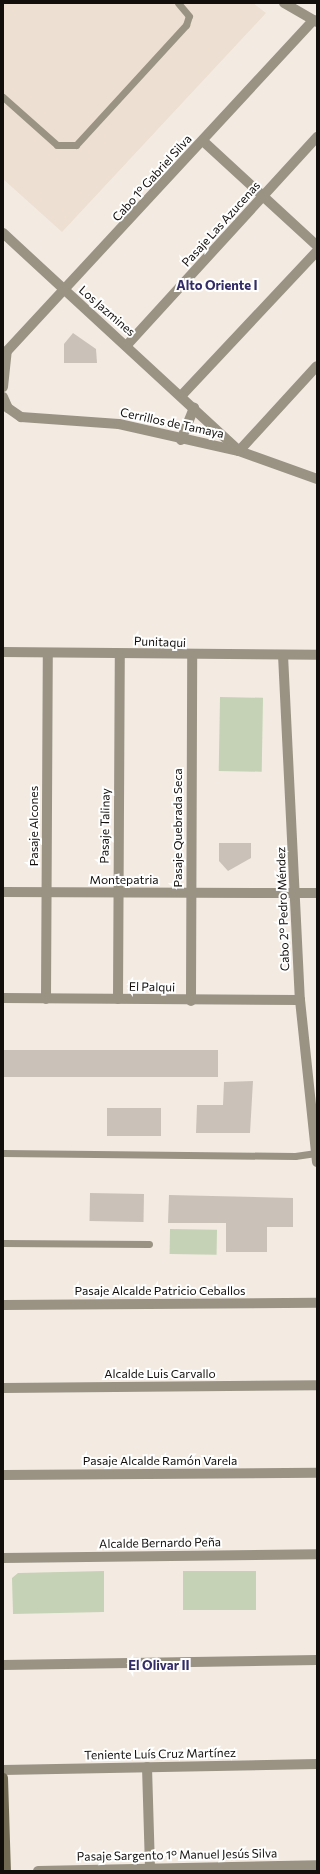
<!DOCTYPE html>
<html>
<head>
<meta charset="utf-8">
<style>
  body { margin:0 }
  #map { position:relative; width:320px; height:1874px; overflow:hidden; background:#f3ebe2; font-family:Commissioner,sans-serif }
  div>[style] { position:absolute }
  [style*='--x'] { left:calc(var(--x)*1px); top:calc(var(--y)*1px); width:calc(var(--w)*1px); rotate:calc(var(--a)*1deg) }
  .built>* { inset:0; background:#eddfd1 }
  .green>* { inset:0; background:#c5d2b5; transform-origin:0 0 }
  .building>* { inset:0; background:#cac2b9; transform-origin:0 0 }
  .lane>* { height:7px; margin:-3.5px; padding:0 3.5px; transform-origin:3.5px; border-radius:3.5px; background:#9a9384 }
  .street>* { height:10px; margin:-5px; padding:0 5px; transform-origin:5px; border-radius:5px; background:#9a9384 }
  .secondary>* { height:10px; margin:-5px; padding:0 5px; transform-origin:5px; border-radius:5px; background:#726952 }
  span { translate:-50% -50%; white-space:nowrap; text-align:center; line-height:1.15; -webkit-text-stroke:4px #fff; paint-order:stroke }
  .street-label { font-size:12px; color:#110e0c }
  .neighbourhood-label { font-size:13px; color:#342c67; font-weight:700 }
  .frame { position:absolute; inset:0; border:4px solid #110e0c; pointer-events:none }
</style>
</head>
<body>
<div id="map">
  <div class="built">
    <i style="clip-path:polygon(3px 3px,253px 3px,266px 13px,62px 232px,3px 179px)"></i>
  </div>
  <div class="green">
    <i style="left:220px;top:697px;width:43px;height:74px;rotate:1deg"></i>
    <i style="left:170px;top:1229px;width:47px;height:25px;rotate:1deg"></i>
    <i style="clip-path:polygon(104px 1571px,104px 1612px,13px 1614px,12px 1578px,18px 1573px)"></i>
    <i style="left:256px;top:1571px;width:39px;height:73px;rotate:90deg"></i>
  </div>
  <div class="building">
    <i style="clip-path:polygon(73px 333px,96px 349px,97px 363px,64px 363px,64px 344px)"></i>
    <i style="clip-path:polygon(219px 843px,251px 843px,251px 858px,228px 871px,219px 861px)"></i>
    <i style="left:218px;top:1050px;width:27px;height:215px;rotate:90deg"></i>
    <i style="clip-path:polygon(253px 1081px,250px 1133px,196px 1133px,197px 1105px,223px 1105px,224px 1082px)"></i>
    <i style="left:107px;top:1108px;width:54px;height:28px"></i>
    <i style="left:90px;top:1193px;width:54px;height:28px;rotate:1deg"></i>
    <i style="clip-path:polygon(169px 1195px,293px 1198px,293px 1227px,267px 1227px,267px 1252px,226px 1252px,226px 1223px,168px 1223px)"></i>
  </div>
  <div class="lane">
    <i style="--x:3;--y:97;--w:72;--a:41.6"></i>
    <i style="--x:57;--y:145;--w:19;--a:0"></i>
    <i style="--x:76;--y:145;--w:163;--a:-47.5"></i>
    <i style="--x:186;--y:25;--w:9;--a:-72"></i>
    <i style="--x:189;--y:16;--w:17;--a:-130"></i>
    <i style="--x:3;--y:1153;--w:292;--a:0.6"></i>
    <i style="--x:295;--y:1156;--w:21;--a:-8"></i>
    <i style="--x:3;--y:1243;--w:146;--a:0.4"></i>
  </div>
  <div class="street">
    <i style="--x:284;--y:3;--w:38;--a:30"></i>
    <i style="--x:203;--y:141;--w:155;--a:42.6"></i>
    <i style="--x:3;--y:233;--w:321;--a:42.7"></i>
    <i style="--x:127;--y:345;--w:282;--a:-47.6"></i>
    <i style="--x:7;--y:351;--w:451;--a:-47.2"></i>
    <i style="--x:3;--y:387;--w:36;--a:-84"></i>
    <i style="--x:181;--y:396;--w:199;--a:-46.8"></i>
    <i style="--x:3;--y:397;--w:12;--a:66"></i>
    <i style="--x:8;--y:408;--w:16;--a:35"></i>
    <i style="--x:21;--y:417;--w:98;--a:4.1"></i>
    <i style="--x:119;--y:424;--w:123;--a:12.7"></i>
    <i style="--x:239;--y:451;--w:83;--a:19.7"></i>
    <i style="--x:181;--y:440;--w:35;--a:-68"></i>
    <i style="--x:239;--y:451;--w:115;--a:-47.5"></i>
    <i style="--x:3;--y:652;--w:314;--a:0.5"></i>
    <i style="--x:283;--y:655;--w:345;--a:87.2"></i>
    <i style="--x:300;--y:1000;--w:163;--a:84"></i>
    <i style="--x:3;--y:892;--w:314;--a:0.2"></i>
    <i style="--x:3;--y:998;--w:297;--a:0.4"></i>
    <i style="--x:46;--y:999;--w:346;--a:-89.7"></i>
    <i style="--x:118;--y:999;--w:345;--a:-89.7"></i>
    <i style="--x:191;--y:1001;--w:345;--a:-89.8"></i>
    <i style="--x:3;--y:1305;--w:314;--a:-0.4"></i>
    <i style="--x:3;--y:1388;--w:314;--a:-0.5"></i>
    <i style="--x:3;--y:1475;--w:314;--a:-0.4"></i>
    <i style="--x:3;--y:1558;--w:314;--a:-0.7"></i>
    <i style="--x:3;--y:1665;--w:314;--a:-0.9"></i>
    <i style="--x:147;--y:1767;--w:101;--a:88.3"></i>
    <i style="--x:3;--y:1770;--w:314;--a:-1.1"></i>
    <i style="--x:38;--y:1871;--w:279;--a:-1.2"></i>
  </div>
  <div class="secondary">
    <i style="--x:3;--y:1778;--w:93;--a:88.2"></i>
  </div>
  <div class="street-label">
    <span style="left:152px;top:178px;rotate:-48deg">Cabo 1° Gabriel Silva</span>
    <span style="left:221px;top:224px;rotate:-48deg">Pasaje Las Azucenas</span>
    <span style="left:107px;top:311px;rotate:41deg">Los Jazmines</span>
    <span style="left:172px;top:423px;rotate:12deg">Cerrillos de Tamaya</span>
    <span style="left:160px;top:642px;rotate:2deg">Punitaqui</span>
    <span style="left:34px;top:826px;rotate:-90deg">Pasaje Alcones</span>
    <span style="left:105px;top:826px;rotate:-89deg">Pasaje Talinay</span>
    <span style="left:178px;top:828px;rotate:-90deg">Pasaje Quebrada Seca</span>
    <span style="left:124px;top:880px">Montepatria</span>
    <span style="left:283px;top:909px;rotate:-92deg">Cabo 2° Pedro Méndez</span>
    <span style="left:152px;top:987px;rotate:1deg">El Palqui</span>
    <span style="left:160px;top:1291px">Pasaje Alcalde Patricio Ceballos</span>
    <span style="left:160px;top:1374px">Alcalde Luis Carvallo</span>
    <span style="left:160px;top:1461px">Pasaje Alcalde Ramón Varela</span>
    <span style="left:160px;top:1543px;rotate:-1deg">Alcalde Bernardo Peña</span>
    <span style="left:160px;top:1754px;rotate:-1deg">Teniente Luís Cruz Martínez</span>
    <span style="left:177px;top:1855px;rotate:-1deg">Pasaje Sargento 1° Manuel Jesús Silva</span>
  </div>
  <div class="neighbourhood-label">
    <span style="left:217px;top:285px">Alto Oriente I</span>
    <span style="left:159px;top:1665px">El Olivar II</span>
  </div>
  <div class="frame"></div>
</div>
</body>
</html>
